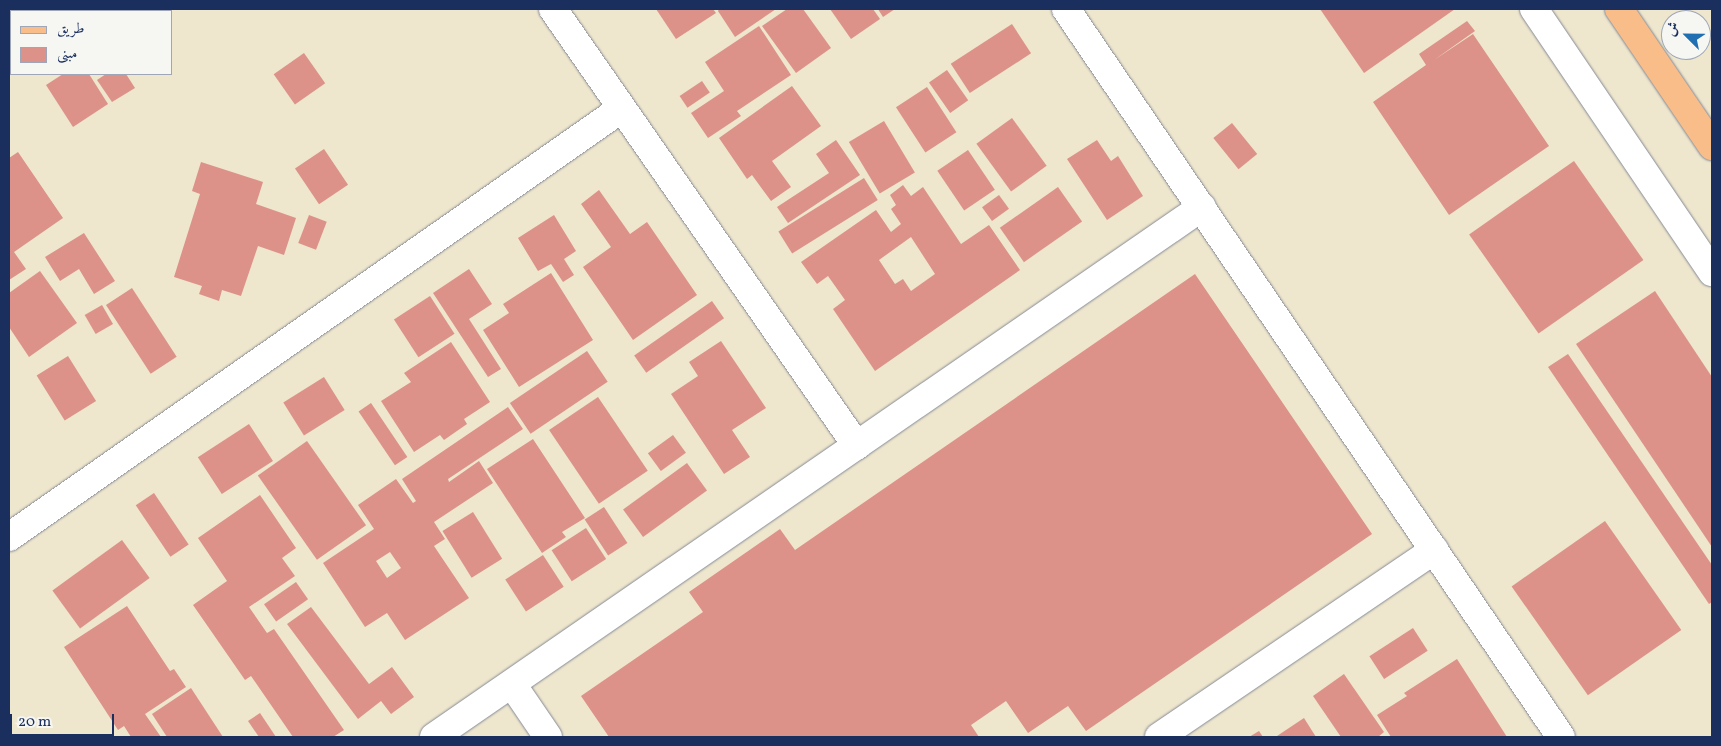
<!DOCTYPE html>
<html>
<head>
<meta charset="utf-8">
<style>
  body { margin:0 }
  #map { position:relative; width:1721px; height:746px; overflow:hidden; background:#eee6cd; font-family:Vollkorn,Amiri,serif }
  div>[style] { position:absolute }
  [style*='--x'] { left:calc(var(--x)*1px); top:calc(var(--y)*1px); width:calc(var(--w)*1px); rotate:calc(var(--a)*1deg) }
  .building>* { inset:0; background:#dd9289; transform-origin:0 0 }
  .roads { filter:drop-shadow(0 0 1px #848a96) drop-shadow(0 0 1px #848a96) }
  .minor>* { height:28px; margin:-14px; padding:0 14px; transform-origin:14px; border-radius:14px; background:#fff }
  .primary>* { height:28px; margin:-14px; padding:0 14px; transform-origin:14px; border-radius:14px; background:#f8bd89 }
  span { translate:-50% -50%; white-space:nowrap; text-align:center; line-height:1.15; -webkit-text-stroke:4px #f6f6f2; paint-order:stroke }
  .frame { position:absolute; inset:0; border:10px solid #1b2f5e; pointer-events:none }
  .legend { position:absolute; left:10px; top:10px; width:162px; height:65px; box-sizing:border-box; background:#f6f6f2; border:1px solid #9ea6b7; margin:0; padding:6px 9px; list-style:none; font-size:15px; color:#1b2f5e }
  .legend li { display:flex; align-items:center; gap:10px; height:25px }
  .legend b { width:25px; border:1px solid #9ea6b7 }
  .north { position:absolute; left:1661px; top:10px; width:50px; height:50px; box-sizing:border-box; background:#f6f6f2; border:1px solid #9ea6b7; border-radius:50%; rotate:293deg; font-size:14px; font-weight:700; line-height:20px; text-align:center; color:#1b2f5e }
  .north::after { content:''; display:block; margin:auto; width:18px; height:22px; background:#1f6fb2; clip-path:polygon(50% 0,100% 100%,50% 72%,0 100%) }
  .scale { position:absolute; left:10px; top:714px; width:104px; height:22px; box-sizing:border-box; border:2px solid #1b2f5e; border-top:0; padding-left:6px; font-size:15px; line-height:18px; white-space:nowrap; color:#1b2f5e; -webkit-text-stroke:4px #f6f6f2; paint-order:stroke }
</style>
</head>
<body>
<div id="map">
  <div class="building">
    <i style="clip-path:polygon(656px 9px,713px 9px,716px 13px,676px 39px)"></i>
    <i style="clip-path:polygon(719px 9px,776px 9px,735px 37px,718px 11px)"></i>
    <i style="clip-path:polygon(787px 9px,803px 9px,831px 48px,796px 73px,762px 26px)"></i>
    <i style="clip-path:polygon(830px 9px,873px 9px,880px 19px,851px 39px)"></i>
    <i style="clip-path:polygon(878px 9px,895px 9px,883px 17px)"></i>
    <i style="clip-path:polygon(1320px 9px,1455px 9px,1364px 73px)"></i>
    <i style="clip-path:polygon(1467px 21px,1475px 31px,1434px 60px,1473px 34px,1549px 146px,1449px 215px,1373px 102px,1426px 65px,1419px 54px)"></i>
    <i style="left:1012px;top:24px;width:35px;height:73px;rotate:57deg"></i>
    <i style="clip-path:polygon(759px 26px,791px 75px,737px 111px,741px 116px,708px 138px,691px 113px,724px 91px,705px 62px)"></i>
    <i style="left:304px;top:53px;width:37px;height:37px;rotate:55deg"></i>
    <i style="left:947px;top:70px;width:37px;height:22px;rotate:55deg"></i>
    <i style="clip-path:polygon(63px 74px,89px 74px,108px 104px,73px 127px,46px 85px)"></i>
    <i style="clip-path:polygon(106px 74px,126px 74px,135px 88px,112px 102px,97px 80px)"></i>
    <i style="left:702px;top:81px;width:14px;height:27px;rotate:56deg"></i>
    <i style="clip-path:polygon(792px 86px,821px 126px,772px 161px,791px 187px,771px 201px,752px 175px,747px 179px,719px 138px)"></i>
    <i style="left:927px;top:87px;width:54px;height:37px;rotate:57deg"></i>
    <i style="left:1012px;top:118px;width:59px;height:44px;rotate:54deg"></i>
    <i style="left:884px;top:121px;width:60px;height:41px;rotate:59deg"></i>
    <i style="left:1232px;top:123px;width:40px;height:24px;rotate:51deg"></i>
    <i style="clip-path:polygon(836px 140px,860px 175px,788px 223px,777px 207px,829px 173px,816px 154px)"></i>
    <i style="clip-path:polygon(1097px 140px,1111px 161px,1118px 156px,1143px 196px,1107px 220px,1067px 159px)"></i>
    <i style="left:324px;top:149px;width:43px;height:35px;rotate:56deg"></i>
    <i style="left:968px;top:150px;width:48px;height:37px;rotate:56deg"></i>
    <i style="clip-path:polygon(18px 152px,63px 218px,14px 252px,26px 269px,9px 280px,9px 158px)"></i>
    <i style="left:1574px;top:161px;width:121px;height:128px;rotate:55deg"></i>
    <i style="clip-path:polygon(201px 162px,263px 182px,256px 204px,296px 218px,284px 255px,258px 246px,241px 296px,222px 290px,219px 301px,199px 294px,202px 286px,174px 277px,200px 194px,192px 191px)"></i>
    <i style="left:864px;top:178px;width:26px;height:101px;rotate:58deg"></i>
    <i style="clip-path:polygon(evenodd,903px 185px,911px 196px,923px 187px,961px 244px,989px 225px,1020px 270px,875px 371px,833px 309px,845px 300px,828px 276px,817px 284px,801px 262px,876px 210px,891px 232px,901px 224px,891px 209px,896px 205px,890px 195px,903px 185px,911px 237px,935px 274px,911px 291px,903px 279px,895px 284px,879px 260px,911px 237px)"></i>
    <i style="left:1058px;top:187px;width:42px;height:71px;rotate:55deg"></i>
    <i style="clip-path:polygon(599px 190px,630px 234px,647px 222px,697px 295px,633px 340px,583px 267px,611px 247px,581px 204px)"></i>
    <i style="left:999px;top:195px;width:17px;height:21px;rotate:54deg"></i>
    <i style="left:309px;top:215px;width:19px;height:30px;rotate:21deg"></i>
    <i style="clip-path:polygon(554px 215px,576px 251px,564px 259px,574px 275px,563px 282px,551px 264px,538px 271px,518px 238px)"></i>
    <i style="clip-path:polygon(84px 233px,115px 281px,94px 294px,79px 269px,60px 281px,45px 257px)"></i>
    <i style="clip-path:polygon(469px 269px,492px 304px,469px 319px,501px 369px,488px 377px,433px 293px)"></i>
    <i style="clip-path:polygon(40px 271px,77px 323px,29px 357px,9px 327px,9px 293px)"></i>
    <i style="clip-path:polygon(551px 273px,593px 340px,519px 387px,483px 330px,509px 313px,503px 304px)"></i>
    <i style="clip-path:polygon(1195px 274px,1372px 534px,1086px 731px,1068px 706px,1028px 733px,1006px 701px,971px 725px,979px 737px,609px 737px,581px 696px,703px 612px,689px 592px,780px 529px,795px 550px)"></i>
    <i style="left:132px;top:288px;width:82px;height:31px;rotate:57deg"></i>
    <i style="clip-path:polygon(1655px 291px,1712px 377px,1712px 547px,1576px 344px)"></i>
    <i style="left:430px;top:296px;width:45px;height:43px;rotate:57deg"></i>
    <i style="left:712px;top:301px;width:21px;height:95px;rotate:55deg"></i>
    <i style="left:102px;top:305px;width:22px;height:20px;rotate:60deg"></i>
    <i style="clip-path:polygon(721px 341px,766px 408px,732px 430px,750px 457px,724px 474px,671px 394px,698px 376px,689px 362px)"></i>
    <i style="clip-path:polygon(451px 342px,490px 402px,464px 419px,467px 424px,444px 440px,440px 435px,414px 452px,381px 401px,411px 382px,404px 373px)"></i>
    <i style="left:587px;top:351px;width:37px;height:93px;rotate:56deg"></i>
    <i style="clip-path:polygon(1568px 354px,1712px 565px,1712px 602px,1709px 604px,1548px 367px)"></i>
    <i style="left:68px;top:356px;width:53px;height:37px;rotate:58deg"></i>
    <i style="left:324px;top:377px;width:39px;height:48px;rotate:58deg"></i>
    <i style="left:598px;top:397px;width:89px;height:59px;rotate:56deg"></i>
    <i style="left:371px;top:403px;width:65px;height:15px;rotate:56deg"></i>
    <i style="clip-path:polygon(evenodd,508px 407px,523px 429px,448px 479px,449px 482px,479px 461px,493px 483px,434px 522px,445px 539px,434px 546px,469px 598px,405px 640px,387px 613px,365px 627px,323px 563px,374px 529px,358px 505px,396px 479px,413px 503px,416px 501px,402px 479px,508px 407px,390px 552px,401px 568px,387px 578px,376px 561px,390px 552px)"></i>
    <i style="left:249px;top:424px;width:44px;height:61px;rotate:57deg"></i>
    <i style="left:673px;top:435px;width:22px;height:31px;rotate:54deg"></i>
    <i style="clip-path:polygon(533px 439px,585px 518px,562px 532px,566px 537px,542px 553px,487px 469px)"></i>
    <i style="left:307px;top:441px;width:103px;height:60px;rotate:55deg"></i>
    <i style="left:687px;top:463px;width:34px;height:79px;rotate:54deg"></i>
    <i style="left:154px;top:493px;width:62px;height:22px;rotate:56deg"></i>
    <i style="clip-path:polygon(260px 495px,296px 548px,282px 558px,295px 576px,249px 607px,267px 633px,274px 629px,344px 730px,333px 737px,293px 737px,251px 676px,245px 680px,193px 605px,227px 581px,198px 538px)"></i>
    <i style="left:604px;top:507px;width:43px;height:23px;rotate:57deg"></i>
    <i style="left:473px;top:512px;width:55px;height:36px;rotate:58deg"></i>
    <i style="left:1605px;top:521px;width:133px;height:114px;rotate:55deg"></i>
    <i style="left:586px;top:528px;width:37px;height:41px;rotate:57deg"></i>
    <i style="left:122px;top:540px;width:47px;height:86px;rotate:54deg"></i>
    <i style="left:543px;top:555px;width:38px;height:45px;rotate:57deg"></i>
    <i style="left:296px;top:582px;width:21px;height:39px;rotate:55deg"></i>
    <i style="clip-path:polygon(127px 606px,170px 671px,174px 669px,186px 687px,145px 714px,161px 737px,131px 737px,124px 726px,118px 730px,64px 647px)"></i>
    <i style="clip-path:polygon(311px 607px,369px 684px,392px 667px,414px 697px,391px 714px,381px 701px,358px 719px,287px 624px)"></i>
    <i style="left:1413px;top:628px;width:27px;height:52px;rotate:57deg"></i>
    <i style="clip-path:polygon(1457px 659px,1507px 737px,1391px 737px,1377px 715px,1407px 696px,1404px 693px)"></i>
    <i style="clip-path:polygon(1344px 674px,1384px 732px,1378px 737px,1341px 737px,1313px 696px)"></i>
    <i style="clip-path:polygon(191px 688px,223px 737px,167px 737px,152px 714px)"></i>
    <i style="clip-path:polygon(260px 713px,276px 737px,259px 737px,248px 721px)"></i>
    <i style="clip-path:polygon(1304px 718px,1316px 737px,1278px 737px,1277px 736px)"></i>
    <i style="clip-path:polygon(1259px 731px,1263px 737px,1249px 737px)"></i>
  </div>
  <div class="roads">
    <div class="minor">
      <i style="--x:553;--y:9;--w:532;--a:55.18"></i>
      <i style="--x:1066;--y:9;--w:880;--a:55.79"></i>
      <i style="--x:1534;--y:9;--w:318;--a:55.9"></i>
      <i style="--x:41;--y:11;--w:4;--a:-34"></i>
      <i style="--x:9;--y:34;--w:3;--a:-45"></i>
      <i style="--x:9;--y:537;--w:747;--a:-34.97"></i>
      <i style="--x:512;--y:684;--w:64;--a:55.8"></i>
      <i style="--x:434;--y:737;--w:933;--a:-34.61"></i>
      <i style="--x:1159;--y:737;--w:333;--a:-34.2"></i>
    </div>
    <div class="primary">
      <i style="--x:1619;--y:9;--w:166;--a:55.8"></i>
    </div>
  </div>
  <div class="frame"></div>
  <ul class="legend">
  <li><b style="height:6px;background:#f8bd89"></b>طريق</li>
  <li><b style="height:14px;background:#dd9289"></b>مبنى</li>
  </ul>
  <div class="north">ش</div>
  <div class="scale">20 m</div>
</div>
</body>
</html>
